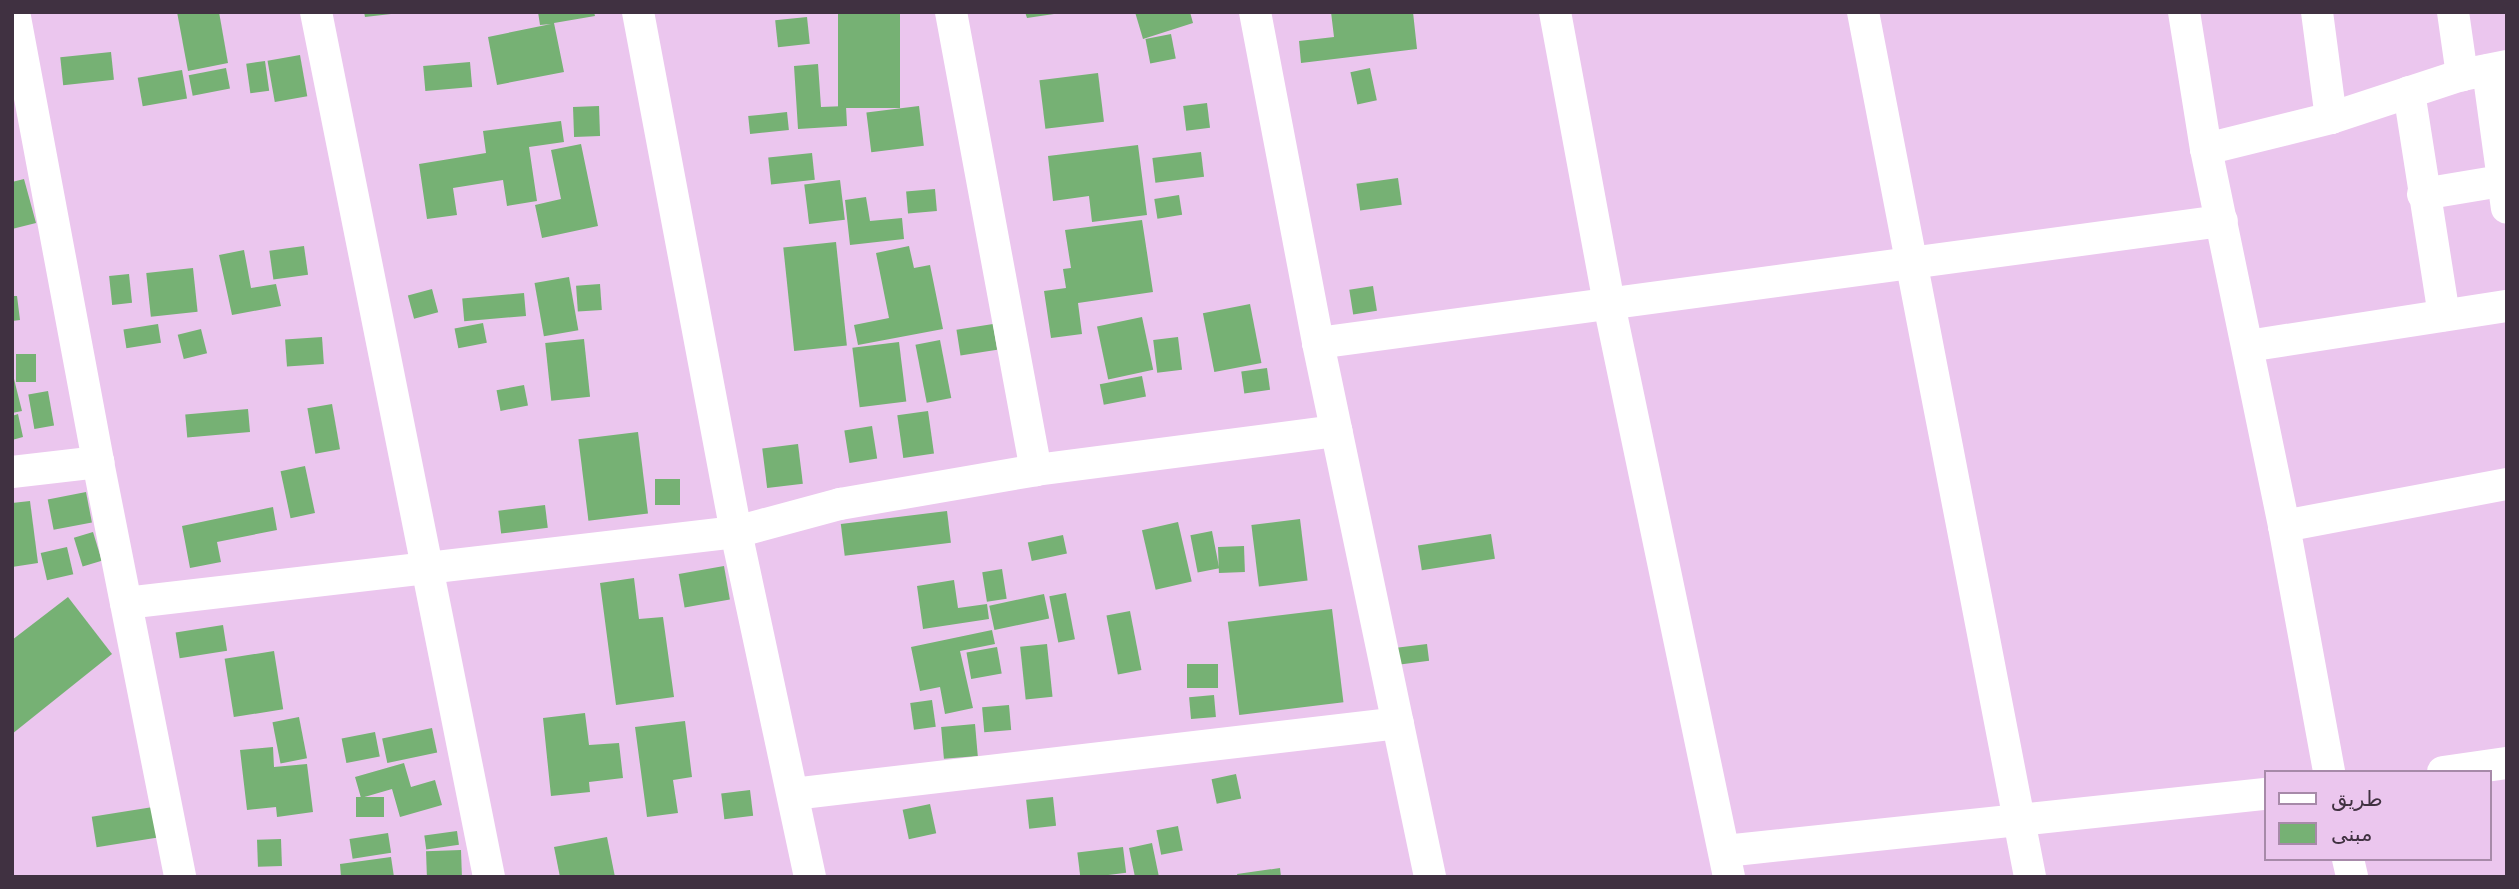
<!DOCTYPE html>
<html>
<head>
<meta charset="utf-8">
<style>
  body { margin:0 }
  #map { position:relative; width:2519px; height:889px; overflow:hidden; background:#ebc6ee; font-family:"DejaVu Sans","Noto Naskh Arabic",sans-serif }
  div>[style] { position:absolute }
  [style*='--x'] { left:calc(var(--x)*1px); top:calc(var(--y)*1px); width:calc(var(--w)*1px); rotate:calc(var(--a)*1deg) }
  .building>* { inset:0; background:#76b174; transform-origin:0 0 }
  .street>* { height:32px; margin:-16px; padding:0 16px; transform-origin:16px; border-radius:16px; background:#fff }
  span { translate:-50% -50%; white-space:nowrap; text-align:center; line-height:1.15; -webkit-text-stroke:5px #ebc6ee; paint-order:stroke }
  .frame { position:absolute; inset:0; border:14px solid #403141; pointer-events:none }
  .legend { position:absolute; left:2264px; top:770px; width:228px; height:91px; box-sizing:border-box; background:#ebc6ee; border:2px solid #a78aa9; margin:0; padding:9px 12px; list-style:none; font-size:21px; color:#403141 }
  .legend li { display:flex; align-items:center; gap:14px; height:35px }
  .legend b { width:35px; border:2px solid #a78aa9 }
</style>
</head>
<body>
<div id="map">
  <div class="building">
    <i style="clip-path:polygon(177px 12px,219px 12px,228px 63px,188px 71px)"></i>
    <i style="clip-path:polygon(364px 12px,391px 12px,391px 14px,365px 17px)"></i>
    <i style="clip-path:polygon(538px 12px,594px 12px,595px 16px,554px 23px,564px 72px,497px 85px,488px 37px,551px 24px,540px 25px)"></i>
    <i style="left:838px;top:12px;width:62px;height:96px"></i>
    <i style="clip-path:polygon(1025px 12px,1054px 12px,1054px 14px,1027px 18px)"></i>
    <i style="clip-path:polygon(1135px 12px,1190px 12px,1193px 23px,1143px 39px)"></i>
    <i style="clip-path:polygon(1331px 12px,1413px 12px,1417px 49px,1301px 63px,1299px 41px,1334px 37px)"></i>
    <i style="left:807px;top:17px;width:27px;height:32px;rotate:84deg"></i>
    <i style="left:1171px;top:34px;width:25px;height:26px;rotate:79deg"></i>
    <i style="left:111px;top:52px;width:28px;height:51px;rotate:84deg"></i>
    <i style="left:300px;top:55px;width:42px;height:33px;rotate:80deg"></i>
    <i style="left:265px;top:61px;width:30px;height:19px;rotate:82deg"></i>
    <i style="left:470px;top:62px;width:25px;height:47px;rotate:85deg"></i>
    <i style="clip-path:polygon(818px 64px,821px 107px,846px 106px,847px 126px,798px 129px,794px 66px)"></i>
    <i style="left:226px;top:68px;width:21px;height:38px;rotate:79deg"></i>
    <i style="left:1370px;top:68px;width:33px;height:20px;rotate:78deg"></i>
    <i style="left:182px;top:70px;width:29px;height:45px;rotate:80deg"></i>
    <i style="left:1098px;top:73px;width:49px;height:59px;rotate:83deg"></i>
    <i style="left:1207px;top:103px;width:25px;height:24px;rotate:83deg"></i>
    <i style="left:599px;top:106px;width:30px;height:26px;rotate:88deg"></i>
    <i style="left:919px;top:106px;width:40px;height:53px;rotate:83deg"></i>
    <i style="left:787px;top:112px;width:18px;height:39px;rotate:84deg"></i>
    <i style="clip-path:polygon(561px 121px,564px 142px,529px 147px,537px 201px,507px 206px,503px 180px,453px 188px,457px 215px,427px 219px,419px 164px,486px 153px,483px 131px)"></i>
    <i style="clip-path:polygon(581px 144px,598px 226px,542px 238px,535px 205px,561px 199px,551px 150px)"></i>
    <i style="clip-path:polygon(1138px 145px,1147px 215px,1092px 222px,1089px 196px,1053px 201px,1048px 156px)"></i>
    <i style="left:1201px;top:152px;width:25px;height:49px;rotate:83deg"></i>
    <i style="left:812px;top:153px;width:27px;height:44px;rotate:84deg"></i>
    <i style="left:1398px;top:178px;width:27px;height:42px;rotate:82deg"></i>
    <i style="clip-path:polygon(24px 179px,36px 223px,12px 229px,12px 182px)"></i>
    <i style="left:840px;top:180px;width:40px;height:36px;rotate:83deg"></i>
    <i style="left:935px;top:189px;width:22px;height:29px;rotate:85deg"></i>
    <i style="left:1179px;top:195px;width:20px;height:25px;rotate:81deg"></i>
    <i style="clip-path:polygon(866px 197px,870px 221px,902px 218px,904px 239px,850px 245px,845px 200px)"></i>
    <i style="clip-path:polygon(1142px 220px,1153px 292px,1078px 303px,1082px 334px,1051px 338px,1044px 291px,1066px 288px,1063px 269px,1071px 268px,1065px 230px)"></i>
    <i style="left:836px;top:242px;width:104px;height:53px;rotate:84deg"></i>
    <i style="left:304px;top:246px;width:29px;height:35px;rotate:82deg"></i>
    <i style="clip-path:polygon(909px 246px,914px 268px,930px 265px,943px 329px,858px 345px,854px 325px,889px 318px,876px 253px)"></i>
    <i style="clip-path:polygon(244px 250px,251px 288px,276px 284px,281px 306px,232px 315px,219px 255px)"></i>
    <i style="left:193px;top:268px;width:44px;height:47px;rotate:84deg"></i>
    <i style="left:129px;top:274px;width:29px;height:20px;rotate:84deg"></i>
    <i style="left:569px;top:277px;width:54px;height:35px;rotate:80deg"></i>
    <i style="left:600px;top:284px;width:26px;height:24px;rotate:86deg"></i>
    <i style="left:1373px;top:286px;width:25px;height:24px;rotate:81deg"></i>
    <i style="left:432px;top:289px;width:24px;height:25px;rotate:75deg"></i>
    <i style="left:524px;top:293px;width:23px;height:62px;rotate:85deg"></i>
    <i style="clip-path:polygon(12px 296px,17px 296px,20px 320px,12px 321px)"></i>
    <i style="left:1250px;top:304px;width:60px;height:48px;rotate:79deg"></i>
    <i style="left:1142px;top:317px;width:54px;height:46px;rotate:78deg"></i>
    <i style="left:483px;top:323px;width:20px;height:29px;rotate:79deg"></i>
    <i style="left:158px;top:324px;width:19px;height:35px;rotate:81deg"></i>
    <i style="left:993px;top:324px;width:26px;height:37px;rotate:81deg"></i>
    <i style="left:201px;top:329px;width:25px;height:24px;rotate:76deg"></i>
    <i style="left:322px;top:337px;width:27px;height:37px;rotate:86deg"></i>
    <i style="left:1178px;top:337px;width:33px;height:25px;rotate:83deg"></i>
    <i style="left:584px;top:339px;width:58px;height:39px;rotate:84deg"></i>
    <i style="left:940px;top:340px;width:59px;height:25px;rotate:79deg"></i>
    <i style="left:899px;top:342px;width:60px;height:47px;rotate:83deg"></i>
    <i style="left:16px;top:354px;width:20px;height:28px"></i>
    <i style="left:1267px;top:368px;width:22px;height:26px;rotate:82deg"></i>
    <i style="clip-path:polygon(12px 371px,22px 411px,12px 413px)"></i>
    <i style="left:1142px;top:376px;width:21px;height:43px;rotate:79deg"></i>
    <i style="left:524px;top:385px;width:21px;height:28px;rotate:79deg"></i>
    <i style="left:48px;top:391px;width:35px;height:20px;rotate:80deg"></i>
    <i style="left:332px;top:404px;width:46px;height:25px;rotate:80deg"></i>
    <i style="left:248px;top:409px;width:23px;height:63px;rotate:85deg"></i>
    <i style="left:928px;top:411px;width:43px;height:31px;rotate:82deg"></i>
    <i style="clip-path:polygon(18px 414px,23px 437px,12px 440px,12px 416px)"></i>
    <i style="left:872px;top:426px;width:33px;height:28px;rotate:81deg"></i>
    <i style="left:638px;top:432px;width:82px;height:60px;rotate:83deg"></i>
    <i style="left:798px;top:444px;width:40px;height:36px;rotate:83deg"></i>
    <i style="left:305px;top:466px;width:48px;height:25px;rotate:78deg"></i>
    <i style="left:655px;top:479px;width:25px;height:26px"></i>
    <i style="left:86px;top:492px;width:31px;height:39px;rotate:79deg"></i>
    <i style="clip-path:polygon(30px 501px,38px 563px,12px 567px,12px 503px)"></i>
    <i style="left:545px;top:505px;width:23px;height:47px;rotate:83deg"></i>
    <i style="clip-path:polygon(273px 507px,277px 530px,217px 542px,221px 562px,190px 568px,182px 526px)"></i>
    <i style="left:947px;top:511px;width:32px;height:107px;rotate:83deg"></i>
    <i style="left:1300px;top:519px;width:62px;height:49px;rotate:83deg"></i>
    <i style="left:1178px;top:522px;width:61px;height:37px;rotate:77deg"></i>
    <i style="left:1212px;top:531px;width:38px;height:22px;rotate:79deg"></i>
    <i style="left:93px;top:532px;width:30px;height:20px;rotate:73deg"></i>
    <i style="left:1491px;top:534px;width:25px;height:74px;rotate:81deg"></i>
    <i style="left:1063px;top:535px;width:19px;height:36px;rotate:78deg"></i>
    <i style="left:1244px;top:546px;width:26px;height:26px;rotate:88deg"></i>
    <i style="left:67px;top:547px;width:28px;height:27px;rotate:77deg"></i>
    <i style="left:724px;top:566px;width:34px;height:46px;rotate:80deg"></i>
    <i style="left:1002px;top:569px;width:30px;height:20px;rotate:81deg"></i>
    <i style="clip-path:polygon(634px 578px,639px 619px,663px 617px,674px 697px,616px 705px,600px 583px)"></i>
    <i style="clip-path:polygon(954px 580px,958px 608px,987px 604px,989px 619px,923px 629px,917px 586px)"></i>
    <i style="left:1066px;top:593px;width:47px;height:17px;rotate:79deg"></i>
    <i style="left:1044px;top:594px;width:25px;height:56px;rotate:78deg"></i>
    <i style="clip-path:polygon(68px 597px,112px 654px,12px 734px,12px 640px)"></i>
    <i style="left:1332px;top:609px;width:94px;height:105px;rotate:83deg"></i>
    <i style="left:1130px;top:611px;width:60px;height:24px;rotate:79deg"></i>
    <i style="left:223px;top:625px;width:26px;height:48px;rotate:81deg"></i>
    <i style="clip-path:polygon(992px 630px,995px 644px,960px 651px,973px 708px,945px 714px,940px 687px,920px 691px,911px 647px)"></i>
    <i style="left:1047px;top:644px;width:53px;height:27px;rotate:84deg"></i>
    <i style="left:1427px;top:644px;width:17px;height:37px;rotate:83deg"></i>
    <i style="left:997px;top:647px;width:27px;height:31px;rotate:80deg"></i>
    <i style="left:274px;top:651px;width:59px;height:50px;rotate:81deg"></i>
    <i style="left:1187px;top:664px;width:31px;height:24px"></i>
    <i style="left:1214px;top:695px;width:22px;height:25px;rotate:85deg"></i>
    <i style="left:932px;top:700px;width:27px;height:22px;rotate:82deg"></i>
    <i style="left:1009px;top:705px;width:25px;height:27px;rotate:85deg"></i>
    <i style="clip-path:polygon(585px 713px,589px 745px,619px 743px,623px 778px,589px 782px,590px 792px,551px 796px,543px 718px)"></i>
    <i style="left:299px;top:717px;width:42px;height:27px;rotate:79deg"></i>
    <i style="clip-path:polygon(685px 721px,692px 777px,673px 780px,678px 813px,647px 817px,635px 727px)"></i>
    <i style="left:975px;top:724px;width:32px;height:34px;rotate:85deg"></i>
    <i style="left:432px;top:728px;width:25px;height:51px;rotate:78deg"></i>
    <i style="left:375px;top:732px;width:25px;height:34px;rotate:79deg"></i>
    <i style="clip-path:polygon(273px 747px,274px 767px,307px 764px,313px 812px,277px 817px,276px 807px,247px 810px,240px 750px)"></i>
    <i style="clip-path:polygon(404px 763px,411px 787px,435px 780px,442px 805px,400px 817px,392px 789px,361px 798px,355px 777px)"></i>
    <i style="left:1236px;top:774px;width:25px;height:25px;rotate:78deg"></i>
    <i style="left:750px;top:790px;width:26px;height:29px;rotate:83deg"></i>
    <i style="left:384px;top:797px;width:20px;height:28px;rotate:90deg"></i>
    <i style="left:1053px;top:797px;width:29px;height:27px;rotate:84deg"></i>
    <i style="left:930px;top:804px;width:30px;height:28px;rotate:78deg"></i>
    <i style="left:153px;top:807px;width:31px;height:62px;rotate:81deg"></i>
    <i style="left:1178px;top:826px;width:25px;height:22px;rotate:79deg"></i>
    <i style="left:457px;top:831px;width:14px;height:33px;rotate:82deg"></i>
    <i style="left:388px;top:833px;width:20px;height:39px;rotate:81deg"></i>
    <i style="clip-path:polygon(607px 837px,615px 877px,560px 877px,554px 847px)"></i>
    <i style="left:281px;top:839px;width:27px;height:24px;rotate:88deg"></i>
    <i style="clip-path:polygon(1152px 843px,1159px 877px,1135px 877px,1129px 848px)"></i>
    <i style="left:1123px;top:847px;width:26px;height:46px;rotate:83deg"></i>
    <i style="left:461px;top:850px;width:27px;height:35px;rotate:88deg"></i>
    <i style="clip-path:polygon(391px 857px,394px 877px,341px 877px,340px 864px)"></i>
    <i style="clip-path:polygon(1280px 868px,1281px 877px,1238px 877px,1237px 874px)"></i>
  </div>
  <div class="street">
    <i style="--x:14;--y:12;--w:458;--a:79.4"></i>
    <i style="--x:98;--y:462;--w:423;--a:78.8"></i>
    <i style="--x:316;--y:12;--w:882;--a:78.69"></i>
    <i style="--x:638;--y:12;--w:529;--a:79.33"></i>
    <i style="--x:736;--y:532;--w:353;--a:77.9"></i>
    <i style="--x:951;--y:12;--w:466;--a:79.5"></i>
    <i style="--x:1255;--y:12;--w:337;--a:79.2"></i>
    <i style="--x:1318;--y:343;--w:546;--a:78.15"></i>
    <i style="--x:1555;--y:12;--w:297;--a:79.5"></i>
    <i style="--x:1609;--y:304;--w:585;--a:78.17"></i>
    <i style="--x:1863;--y:12;--w:881;--a:79.07"></i>
    <i style="--x:2184;--y:12;--w:139;--a:80.9"></i>
    <i style="--x:2206;--y:149;--w:385;--a:78.3"></i>
    <i style="--x:2284;--y:526;--w:250;--a:79.6"></i>
    <i style="--x:2317;--y:12;--w:107;--a:82.5"></i>
    <i style="--x:2453;--y:12;--w:64;--a:81.9"></i>
    <i style="--x:2488;--y:70;--w:139;--a:82.2"></i>
    <i style="--x:2409;--y:92;--w:226;--a:81.1"></i>
    <i style="--x:2206;--y:149;--w:129;--a:-13.9"></i>
    <i style="--x:2331;--y:118;--w:138;--a:-18.2"></i>
    <i style="--x:2462;--y:75;--w:46;--a:-11.3"></i>
    <i style="--x:2423;--y:194;--w:85;--a:-9.5"></i>
    <i style="--x:1318;--y:343;--w:912;--a:-7.69"></i>
    <i style="--x:2248;--y:346;--w:262;--a:-8.8"></i>
    <i style="--x:12;--y:472;--w:87;--a:-6.6"></i>
    <i style="--x:2284;--y:526;--w:227;--a:-10.7"></i>
    <i style="--x:126;--y:603;--w:614;--a:-6.64"></i>
    <i style="--x:736;--y:532;--w:108;--a:-15.1"></i>
    <i style="--x:840;--y:504;--w:199;--a:-9.8"></i>
    <i style="--x:1036;--y:470;--w:303;--a:-7.4"></i>
    <i style="--x:2443;--y:772;--w:65;--a:-8"></i>
    <i style="--x:793;--y:794;--w:609;--a:-6.69"></i>
    <i style="--x:1725;--y:851;--w:543;--a:-6.03"></i>
    <i style="--x:2348;--y:859;--w:18;--a:77"></i>
  </div>
  <div class="frame"></div>
  <ul class="legend">
  <li><b style="height:9px;background:#fff"></b>طريق</li>
  <li><b style="height:19px;background:#76b174"></b>مبنى</li>
  </ul>
</div>
</body>
</html>
